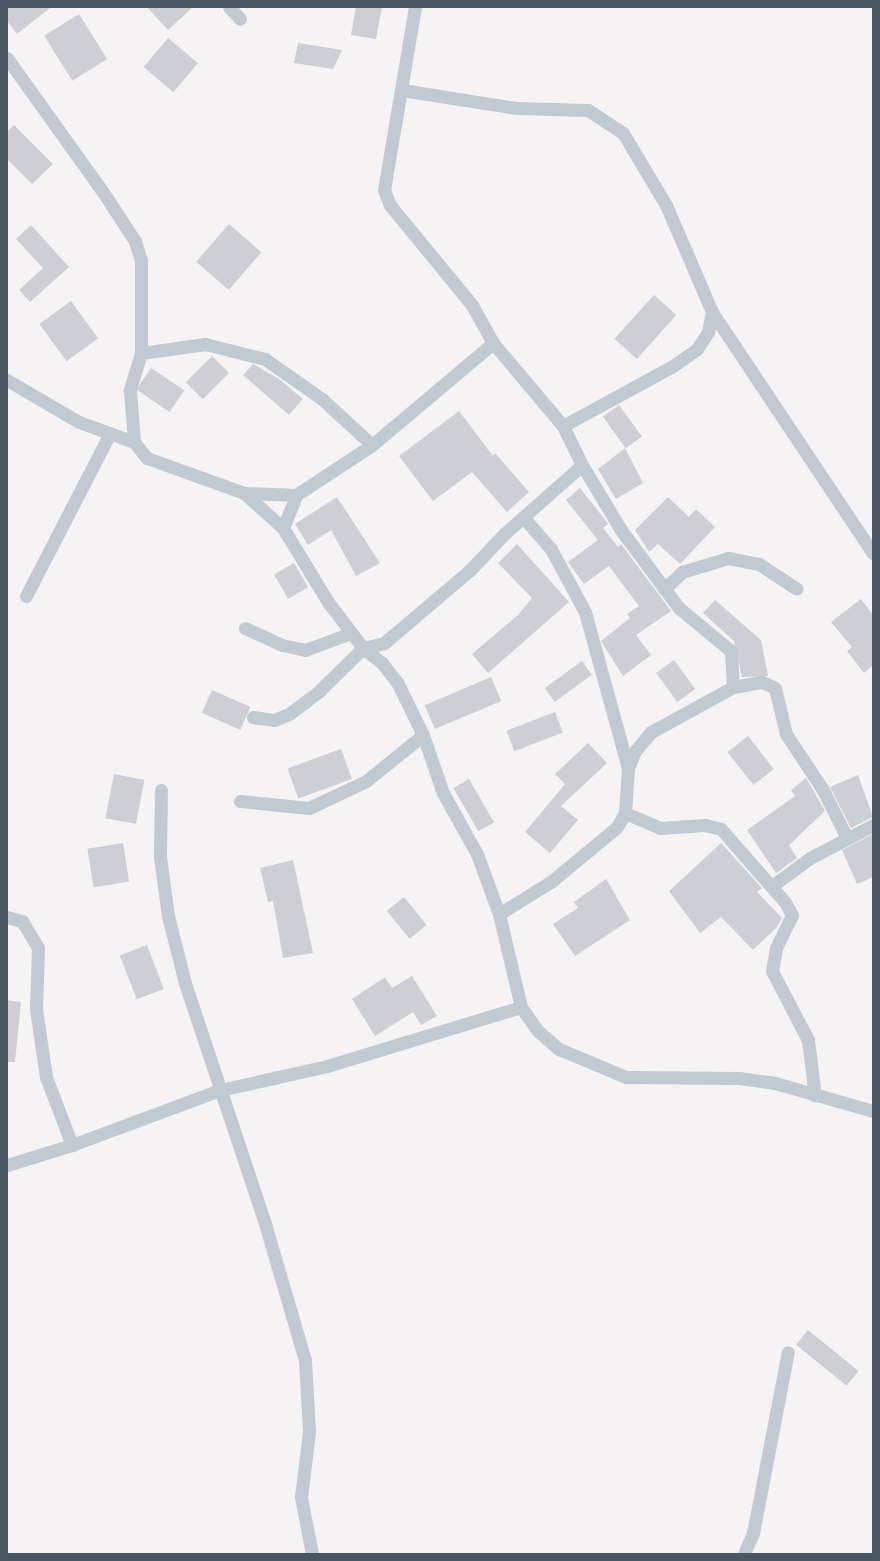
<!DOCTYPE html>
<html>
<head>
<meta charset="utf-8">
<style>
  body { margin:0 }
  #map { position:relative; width:880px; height:1561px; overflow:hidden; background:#f5f3f3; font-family:Poppins,sans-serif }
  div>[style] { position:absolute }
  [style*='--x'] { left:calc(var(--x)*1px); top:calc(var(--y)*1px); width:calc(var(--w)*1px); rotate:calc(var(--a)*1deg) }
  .building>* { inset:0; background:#cdcfd5; transform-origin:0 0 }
  .street>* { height:13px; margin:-6.5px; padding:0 6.5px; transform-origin:6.5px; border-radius:6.5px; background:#c1cad2 }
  span { translate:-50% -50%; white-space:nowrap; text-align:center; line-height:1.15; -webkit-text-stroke:4px #fff; paint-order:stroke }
  .frame { position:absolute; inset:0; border:8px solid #4a5661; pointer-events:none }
</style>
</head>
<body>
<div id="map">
  <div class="building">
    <i style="clip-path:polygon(7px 7px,51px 7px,17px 34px,7px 21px)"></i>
    <i style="clip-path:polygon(147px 7px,193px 7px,168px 30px)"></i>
    <i style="clip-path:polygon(356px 7px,382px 7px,376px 39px,351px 35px)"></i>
    <i style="left:79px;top:14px;width:53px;height:41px;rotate:58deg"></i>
    <i style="left:168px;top:38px;width:39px;height:38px;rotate:40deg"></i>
    <i style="clip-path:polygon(298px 43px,342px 50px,333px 69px,294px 63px)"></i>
    <i style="clip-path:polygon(14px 125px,53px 164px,32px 184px,7px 159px,7px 132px)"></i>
    <i style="left:229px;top:224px;width:43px;height:50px;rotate:41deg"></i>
    <i style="clip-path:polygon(31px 225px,69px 267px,30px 302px,19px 290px,43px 268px,16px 239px)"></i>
    <i style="left:654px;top:295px;width:30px;height:59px;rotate:42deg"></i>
    <i style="left:71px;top:301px;width:46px;height:39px;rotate:54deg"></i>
    <i style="left:212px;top:356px;width:24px;height:37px;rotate:45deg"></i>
    <i style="clip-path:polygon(253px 364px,279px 379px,303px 399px,289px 415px,243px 375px)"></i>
    <i style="left:151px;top:368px;width:40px;height:26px;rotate:34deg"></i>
    <i style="left:619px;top:405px;width:39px;height:20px;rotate:54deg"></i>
    <i style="clip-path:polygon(459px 411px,493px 456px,495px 453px,529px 492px,507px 512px,472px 472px,433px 501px,399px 456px)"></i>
    <i style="clip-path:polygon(625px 448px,643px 483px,616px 499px,598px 469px)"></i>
    <i style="clip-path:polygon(580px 488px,606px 521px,608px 524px,603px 528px,618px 547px,621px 544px,671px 611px,636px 635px,651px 655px,623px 676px,601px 641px,630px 618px,627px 614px,639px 606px,609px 566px,584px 584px,568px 562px,598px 540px,566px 500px)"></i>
    <i style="clip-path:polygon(337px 497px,380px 563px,356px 576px,331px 530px,308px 545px,295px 524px)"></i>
    <i style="clip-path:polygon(668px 497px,689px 517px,696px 509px,715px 527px,680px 564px,658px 544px,649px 552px,635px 530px)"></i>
    <i style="clip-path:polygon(517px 544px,569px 602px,488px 673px,472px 654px,518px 615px,532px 598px,498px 563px)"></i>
    <i style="left:294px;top:563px;width:28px;height:23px;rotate:60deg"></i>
    <i style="clip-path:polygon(861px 599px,873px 615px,873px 665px,864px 673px,847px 651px,852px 647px,831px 622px)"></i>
    <i style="clip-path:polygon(715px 600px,761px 640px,768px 676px,742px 677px,734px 641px,703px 613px)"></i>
    <i style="left:674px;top:660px;width:36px;height:22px;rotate:54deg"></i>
    <i style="left:582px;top:661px;width:17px;height:46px;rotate:54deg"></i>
    <i style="left:491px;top:677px;width:26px;height:72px;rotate:67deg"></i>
    <i style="left:212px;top:690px;width:42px;height:25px;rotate:24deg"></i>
    <i style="left:555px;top:712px;width:22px;height:52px;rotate:69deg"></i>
    <i style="left:748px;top:736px;width:42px;height:26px;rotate:52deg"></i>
    <i style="clip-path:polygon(588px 743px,607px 763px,561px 806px,578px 820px,550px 853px,525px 832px,565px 784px,555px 774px)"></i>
    <i style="left:341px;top:749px;width:32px;height:57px;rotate:70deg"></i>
    <i style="left:114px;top:774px;width:31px;height:45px;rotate:11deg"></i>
    <i style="clip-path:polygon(858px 775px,873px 817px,851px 828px,830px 787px)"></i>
    <i style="clip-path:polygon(806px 778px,825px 811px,789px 845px,797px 858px,776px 873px,747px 830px,795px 796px,791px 790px)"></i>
    <i style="left:469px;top:779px;width:50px;height:18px;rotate:60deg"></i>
    <i style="clip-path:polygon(873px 834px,873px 877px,857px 884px,842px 850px)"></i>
    <i style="left:123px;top:843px;width:39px;height:36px;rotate:81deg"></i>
    <i style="clip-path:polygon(721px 843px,762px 888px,757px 892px,782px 918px,777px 927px,753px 950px,721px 917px,700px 933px,669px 891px)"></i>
    <i style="clip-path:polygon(293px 860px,313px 953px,283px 958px,273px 901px,268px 902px,260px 868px)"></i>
    <i style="clip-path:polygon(606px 879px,630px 920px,575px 956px,553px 924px,578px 908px,574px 902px)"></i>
    <i style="left:404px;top:897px;width:36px;height:22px;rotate:51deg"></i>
    <i style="left:147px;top:945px;width:47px;height:29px;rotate:69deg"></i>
    <i style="clip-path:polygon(412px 976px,437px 1016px,421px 1025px,413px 1012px,375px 1036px,352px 999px,385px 977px,392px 988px)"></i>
    <i style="clip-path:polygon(7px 1000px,21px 1002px,15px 1062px,7px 1062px)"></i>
    <i style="left:808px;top:1330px;width:65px;height:19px;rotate:39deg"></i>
  </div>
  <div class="street">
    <i style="--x:229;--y:7;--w:16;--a:47"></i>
    <i style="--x:7;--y:58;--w:165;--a:54.4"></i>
    <i style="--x:103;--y:192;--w:59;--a:56.9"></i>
    <i style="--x:135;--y:241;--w:21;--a:73"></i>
    <i style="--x:141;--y:261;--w:92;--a:90"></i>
    <i style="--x:141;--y:353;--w:39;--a:107"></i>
    <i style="--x:130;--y:390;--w:52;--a:85.6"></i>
    <i style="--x:134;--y:442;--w:21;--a:51"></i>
    <i style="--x:147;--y:458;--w:103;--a:19.8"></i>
    <i style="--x:244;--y:493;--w:52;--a:41.9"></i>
    <i style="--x:283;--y:528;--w:87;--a:58.7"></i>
    <i style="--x:328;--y:602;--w:58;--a:52.7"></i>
    <i style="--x:363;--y:648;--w:24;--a:38"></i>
    <i style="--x:382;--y:663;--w:24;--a:52"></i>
    <i style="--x:397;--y:682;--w:59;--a:63.9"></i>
    <i style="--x:423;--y:735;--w:61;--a:71"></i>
    <i style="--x:443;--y:793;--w:70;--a:60.9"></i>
    <i style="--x:477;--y:854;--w:64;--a:69.9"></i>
    <i style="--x:402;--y:90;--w:115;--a:9"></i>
    <i style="--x:516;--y:108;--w:72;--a:1.6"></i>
    <i style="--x:588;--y:110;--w:42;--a:33.3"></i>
    <i style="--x:623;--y:133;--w:84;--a:59.2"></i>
    <i style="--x:666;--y:205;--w:116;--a:66.7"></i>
    <i style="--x:712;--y:312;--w:20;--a:101"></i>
    <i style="--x:708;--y:332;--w:20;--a:123"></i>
    <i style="--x:697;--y:349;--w:32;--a:145"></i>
    <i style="--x:671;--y:367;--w:123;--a:151.4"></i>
    <i style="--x:712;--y:312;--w:290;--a:56.3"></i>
    <i style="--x:141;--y:353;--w:65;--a:-8"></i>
    <i style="--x:205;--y:344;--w:62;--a:14"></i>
    <i style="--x:265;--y:359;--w:70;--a:35.1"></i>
    <i style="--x:322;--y:399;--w:68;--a:42.6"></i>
    <i style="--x:7;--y:380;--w:83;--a:30.3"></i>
    <i style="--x:79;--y:422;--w:59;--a:20"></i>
    <i style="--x:582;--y:465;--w:76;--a:59"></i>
    <i style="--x:621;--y:530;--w:97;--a:53.4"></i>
    <i style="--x:679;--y:608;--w:67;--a:39.6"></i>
    <i style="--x:731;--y:651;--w:36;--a:87"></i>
    <i style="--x:733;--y:687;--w:94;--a:151.2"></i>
    <i style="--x:651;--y:732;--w:25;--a:130"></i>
    <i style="--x:635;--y:751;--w:18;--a:112"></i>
    <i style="--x:628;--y:768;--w:45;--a:93.8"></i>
    <i style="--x:625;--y:813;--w:16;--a:120"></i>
    <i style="--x:617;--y:827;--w:85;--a:140.3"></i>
    <i style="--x:552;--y:881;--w:62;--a:148.1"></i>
    <i style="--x:499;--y:914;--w:96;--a:76.7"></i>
    <i style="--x:521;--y:1007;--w:29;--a:55"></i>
    <i style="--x:538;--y:1031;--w:28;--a:41"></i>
    <i style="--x:559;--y:1049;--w:73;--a:22.7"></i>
    <i style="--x:626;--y:1077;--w:113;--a:0.5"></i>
    <i style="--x:739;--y:1078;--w:36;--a:8"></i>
    <i style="--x:775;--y:1083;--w:102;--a:15.9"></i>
    <i style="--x:244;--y:493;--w:52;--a:2.2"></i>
    <i style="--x:523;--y:517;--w:43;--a:48.8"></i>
    <i style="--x:551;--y:549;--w:72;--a:61.6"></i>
    <i style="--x:585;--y:612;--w:162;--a:74.6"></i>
    <i style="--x:283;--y:528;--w:35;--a:-68"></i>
    <i style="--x:296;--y:495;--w:91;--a:-33.3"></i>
    <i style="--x:372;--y:445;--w:158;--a:-40.1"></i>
    <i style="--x:493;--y:343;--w:43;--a:-118.9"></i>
    <i style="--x:472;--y:305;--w:129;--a:-129.4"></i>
    <i style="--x:390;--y:205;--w:16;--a:-112"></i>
    <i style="--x:384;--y:190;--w:186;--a:-80.4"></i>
    <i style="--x:664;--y:589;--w:25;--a:-43"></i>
    <i style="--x:682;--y:572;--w:48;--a:-16.9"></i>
    <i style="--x:728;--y:558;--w:32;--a:11"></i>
    <i style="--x:759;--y:564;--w:45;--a:33.3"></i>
    <i style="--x:26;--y:596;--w:183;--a:-62.7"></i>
    <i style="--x:245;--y:628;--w:41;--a:24.7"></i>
    <i style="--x:282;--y:645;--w:24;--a:12"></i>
    <i style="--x:305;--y:650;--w:49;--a:-20.3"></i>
    <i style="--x:733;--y:687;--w:29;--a:-10"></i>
    <i style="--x:762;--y:682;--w:14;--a:25"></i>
    <i style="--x:775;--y:688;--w:47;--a:76.6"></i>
    <i style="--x:786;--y:734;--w:67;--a:56.5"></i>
    <i style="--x:823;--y:790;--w:54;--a:63.4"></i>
    <i style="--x:253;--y:717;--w:21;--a:8"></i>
    <i style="--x:274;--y:720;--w:16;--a:-22"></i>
    <i style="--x:289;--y:714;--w:38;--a:-37"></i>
    <i style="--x:319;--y:691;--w:62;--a:-44.3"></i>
    <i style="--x:363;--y:648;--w:22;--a:-13"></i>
    <i style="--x:384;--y:643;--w:113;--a:-40.3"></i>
    <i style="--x:470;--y:570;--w:50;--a:-46.6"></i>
    <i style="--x:504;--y:534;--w:104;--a:-41.5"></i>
    <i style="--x:582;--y:465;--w:43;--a:-116"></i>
    <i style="--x:563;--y:426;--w:109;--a:-130.1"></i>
    <i style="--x:161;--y:790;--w:67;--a:90.9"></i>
    <i style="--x:160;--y:857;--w:60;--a:82.3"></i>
    <i style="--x:168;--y:916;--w:69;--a:75.8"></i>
    <i style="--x:185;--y:983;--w:257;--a:71.6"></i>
    <i style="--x:266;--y:1227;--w:139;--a:73.7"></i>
    <i style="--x:305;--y:1360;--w:72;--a:86.8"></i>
    <i style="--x:309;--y:1432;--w:65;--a:97"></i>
    <i style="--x:301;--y:1497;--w:58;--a:79.1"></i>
    <i style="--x:240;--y:801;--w:69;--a:5.8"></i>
    <i style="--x:309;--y:808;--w:63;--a:-25.3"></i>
    <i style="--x:366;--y:781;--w:73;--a:-38.9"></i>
    <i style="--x:625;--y:813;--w:38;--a:23"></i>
    <i style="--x:660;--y:828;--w:45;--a:-3.8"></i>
    <i style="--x:705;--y:825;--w:16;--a:14"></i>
    <i style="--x:721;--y:829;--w:97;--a:48.8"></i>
    <i style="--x:785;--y:902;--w:15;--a:62"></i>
    <i style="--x:792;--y:915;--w:37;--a:116"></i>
    <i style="--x:776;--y:948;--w:23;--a:100"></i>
    <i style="--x:772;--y:971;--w:78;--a:62.4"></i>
    <i style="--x:808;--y:1040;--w:56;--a:82.9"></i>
    <i style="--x:772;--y:886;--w:47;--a:-36.4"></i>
    <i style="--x:810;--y:858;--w:71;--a:-27.6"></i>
    <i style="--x:7;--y:917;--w:16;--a:15"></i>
    <i style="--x:22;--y:921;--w:31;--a:59"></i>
    <i style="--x:38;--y:948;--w:61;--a:91.9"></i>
    <i style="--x:36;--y:1009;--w:69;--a:81.6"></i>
    <i style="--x:46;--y:1077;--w:73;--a:69.1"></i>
    <i style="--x:7;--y:1165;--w:68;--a:-17.1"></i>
    <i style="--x:72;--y:1145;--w:158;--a:-20.4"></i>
    <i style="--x:220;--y:1090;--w:110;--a:-12.6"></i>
    <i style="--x:327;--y:1066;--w:203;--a:-16.9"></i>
    <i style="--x:744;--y:1554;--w:23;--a:-67"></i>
    <i style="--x:753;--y:1533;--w:184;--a:-79.1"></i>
  </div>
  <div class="frame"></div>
</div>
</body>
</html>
